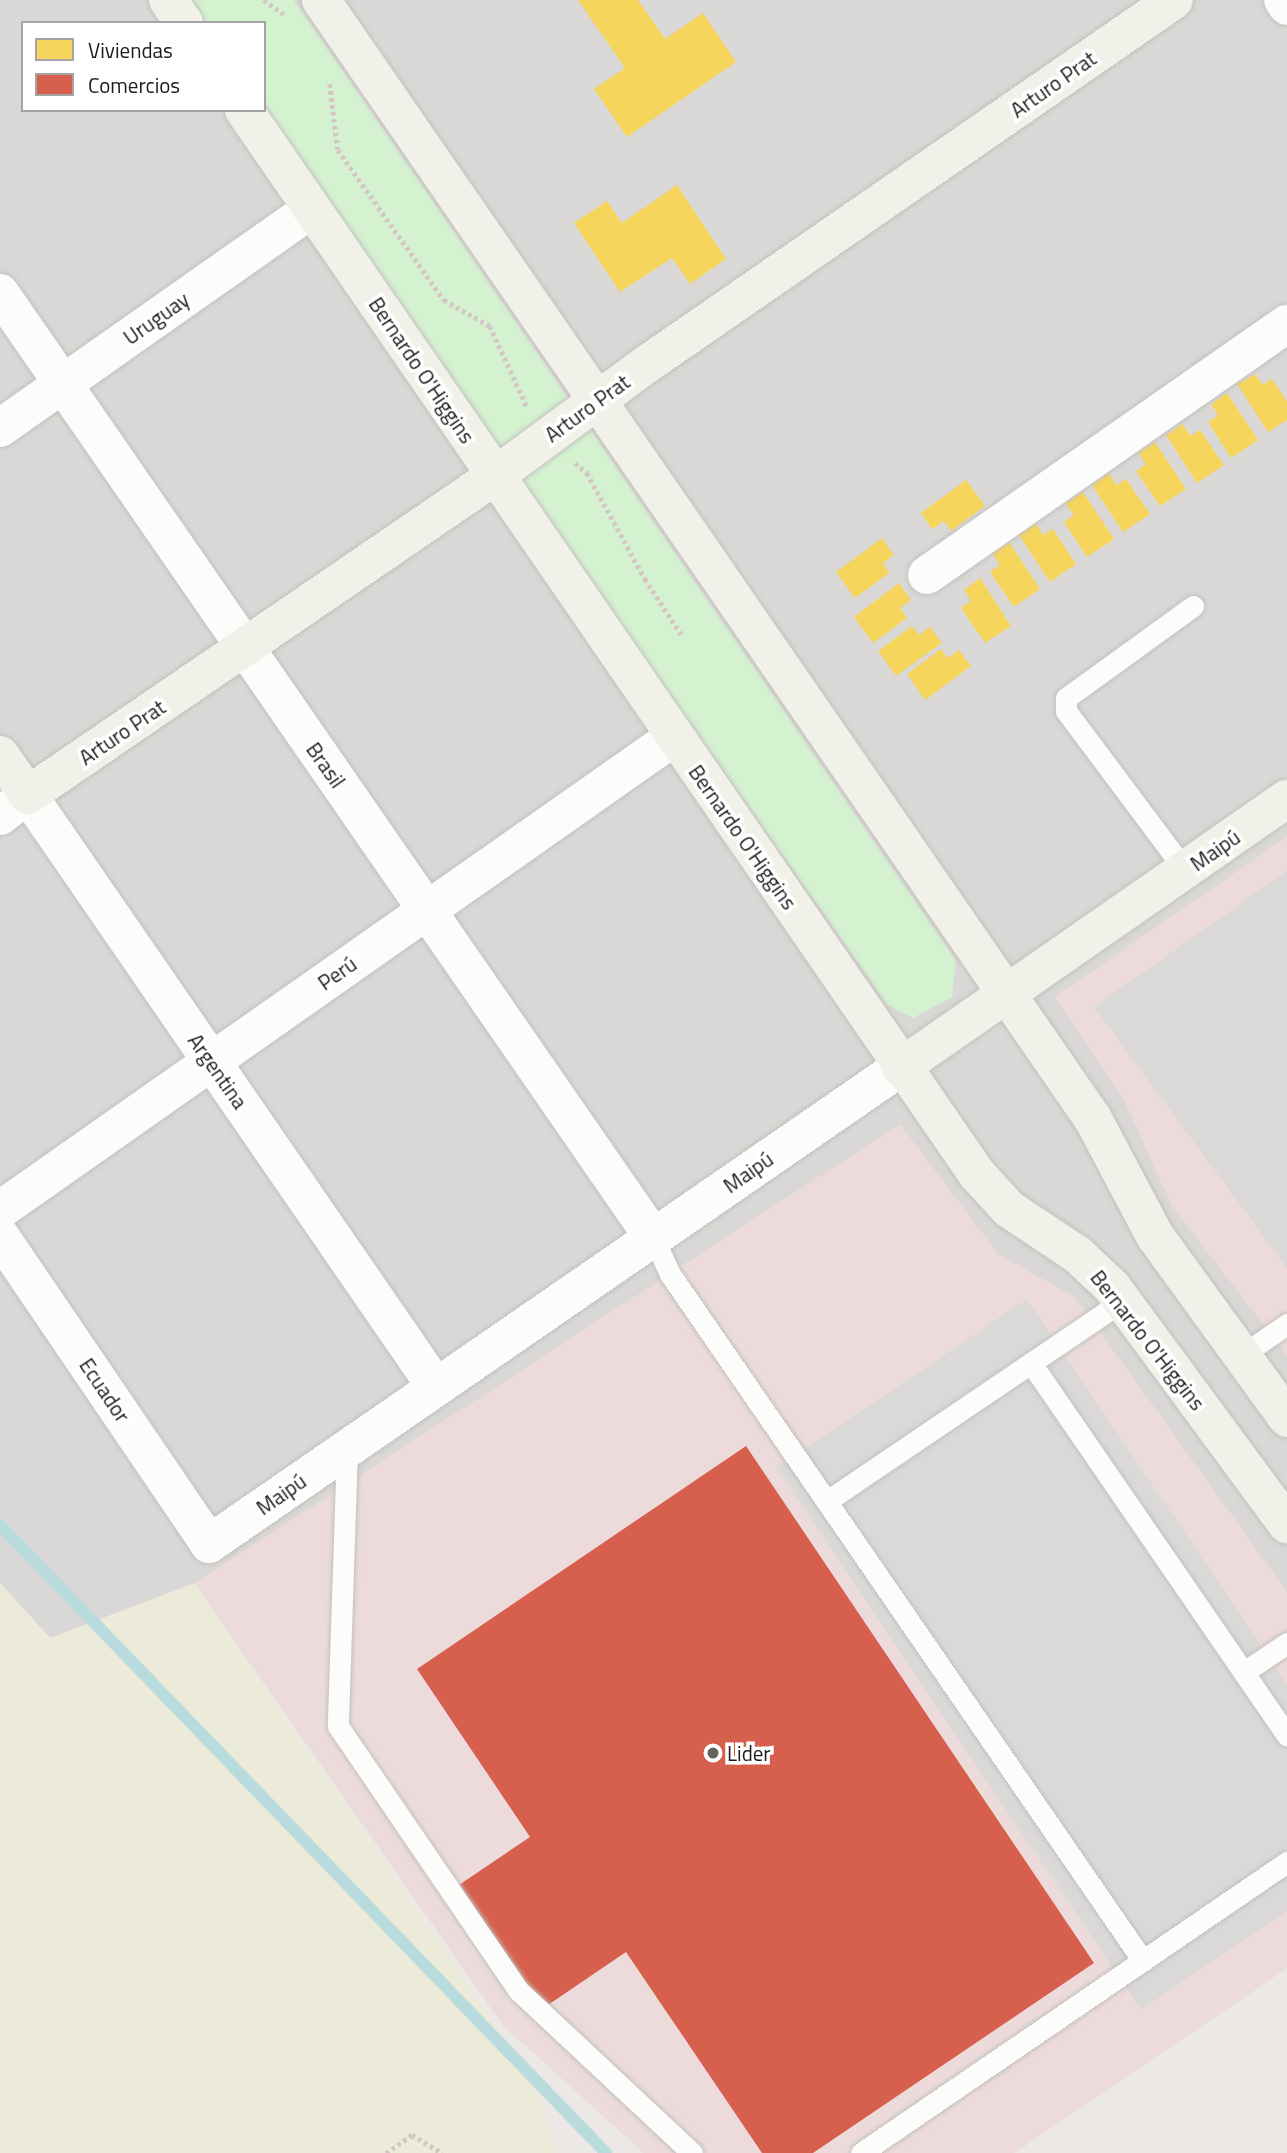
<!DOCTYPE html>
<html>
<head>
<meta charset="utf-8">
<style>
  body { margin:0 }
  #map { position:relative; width:1287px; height:2153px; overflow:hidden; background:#ebe8e5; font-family:"Titillium Web",sans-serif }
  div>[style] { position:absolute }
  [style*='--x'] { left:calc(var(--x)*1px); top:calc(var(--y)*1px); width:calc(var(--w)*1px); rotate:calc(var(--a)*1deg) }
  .residential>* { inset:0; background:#dad8d6 }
  .commercial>* { inset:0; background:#eddbdb }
  .farmland>* { inset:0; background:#ecead8 }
  .park>* { inset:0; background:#d4f1d0 }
  .parking>* { inset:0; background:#dbd9d8 }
  .homes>* { inset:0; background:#f6d55c }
  .shops>* { inset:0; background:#d6604d }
  .stream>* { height:12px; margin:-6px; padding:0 6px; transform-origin:6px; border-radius:6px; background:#b9dbde }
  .path>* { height:4.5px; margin-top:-2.25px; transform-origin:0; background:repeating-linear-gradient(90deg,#d5c6c5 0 3.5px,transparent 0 7px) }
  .roads { filter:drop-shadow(0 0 2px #c2c0bf) drop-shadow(0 0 2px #c2c0bf) }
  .lane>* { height:21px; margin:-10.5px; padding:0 10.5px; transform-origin:10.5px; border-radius:10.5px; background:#fcfcfb }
  .street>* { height:38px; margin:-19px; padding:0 19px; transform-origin:19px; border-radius:19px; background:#fcfcfb }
  .secondary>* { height:38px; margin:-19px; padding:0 19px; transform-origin:19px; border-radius:19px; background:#f2f1e9 }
  .dots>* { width:19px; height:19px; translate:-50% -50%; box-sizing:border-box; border:4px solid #fff; border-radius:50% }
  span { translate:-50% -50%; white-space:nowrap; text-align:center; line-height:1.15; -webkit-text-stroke:7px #fff; paint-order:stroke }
  .street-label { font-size:21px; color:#1c1c1c }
  .poi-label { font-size:21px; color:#1c1c1c }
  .left { translate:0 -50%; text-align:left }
  .legend { position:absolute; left:21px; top:21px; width:245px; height:91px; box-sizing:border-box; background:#fff; border:2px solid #a4a4a4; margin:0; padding:9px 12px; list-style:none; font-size:21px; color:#1c1c1c }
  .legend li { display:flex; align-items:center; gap:14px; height:35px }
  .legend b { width:35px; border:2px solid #a4a4a4 }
</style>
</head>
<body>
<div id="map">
  <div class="residential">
    <i style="clip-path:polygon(evenodd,0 0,1287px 0,1287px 1968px,1014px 2153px,644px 2153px,503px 2025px,195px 1584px,50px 1638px,0 1583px,0 0,23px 23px,264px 23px,264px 110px,23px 110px,23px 23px)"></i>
  </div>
  <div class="commercial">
    <i style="clip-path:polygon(1287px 837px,1287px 1355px,1172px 1206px,1124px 1100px,1055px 997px)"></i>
    <i style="clip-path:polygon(900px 1124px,998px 1254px,1075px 1297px,1287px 1592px,1287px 1968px,1014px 2153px,644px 2153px,503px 2025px,195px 1583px)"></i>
  </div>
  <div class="farmland">
    <i style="clip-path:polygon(0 1583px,50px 1638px,195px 1583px,534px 2083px,557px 2153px,0 2153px)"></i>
  </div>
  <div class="park">
    <i style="clip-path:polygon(181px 0,294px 0,956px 961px,952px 997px,913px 1018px,888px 1005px,259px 110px,264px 110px,264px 23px,197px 23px)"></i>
  </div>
  <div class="parking">
    <i style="clip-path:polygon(1287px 871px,1287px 1268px,1094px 1007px)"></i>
    <i style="clip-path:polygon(1027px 1299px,1287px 1684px,1287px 1911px,1141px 2010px,776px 1468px)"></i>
  </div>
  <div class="homes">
    <i style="clip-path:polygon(578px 0,638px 0,665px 39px,703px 13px,736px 62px,627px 137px,594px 89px,625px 68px)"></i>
    <i style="clip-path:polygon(677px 185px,726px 259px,690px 284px,672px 258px,620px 292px,574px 223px,607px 201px,622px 223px)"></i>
    <i style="clip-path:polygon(1255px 374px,1263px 385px,1272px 379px,1287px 401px,1287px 420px,1268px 432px,1237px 384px)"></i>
    <i style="clip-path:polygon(1227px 393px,1258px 440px,1231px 458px,1208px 422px,1218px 416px,1211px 404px)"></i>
    <i style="clip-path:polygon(1183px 424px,1190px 436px,1200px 430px,1224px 465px,1197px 483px,1166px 435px)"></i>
    <i style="clip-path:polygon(1155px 442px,1186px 489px,1160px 506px,1136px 471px,1146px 464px,1138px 453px)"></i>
    <i style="clip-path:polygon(1109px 473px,1116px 485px,1126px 479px,1150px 514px,1123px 532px,1092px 485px)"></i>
    <i style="clip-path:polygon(966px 480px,985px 506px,951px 531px,944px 521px,932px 529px,921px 513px)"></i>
    <i style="clip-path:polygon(1083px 492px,1114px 539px,1087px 557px,1064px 522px,1074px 515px,1065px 503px)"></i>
    <i style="clip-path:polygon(1036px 523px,1043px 535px,1053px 529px,1076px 564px,1050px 582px,1019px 535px)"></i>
    <i style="clip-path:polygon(882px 538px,894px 555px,883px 563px,889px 573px,855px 598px,836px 572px)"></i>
    <i style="clip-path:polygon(1009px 542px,1040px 589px,1014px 607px,990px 572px,1000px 565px,992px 553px)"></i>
    <i style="clip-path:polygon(980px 578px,1011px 626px,985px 643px,961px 608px,971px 601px,964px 590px)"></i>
    <i style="clip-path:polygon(899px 583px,911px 600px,900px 608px,907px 618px,873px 643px,854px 617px)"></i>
    <i style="clip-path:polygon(912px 626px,919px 635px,930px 627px,942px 643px,896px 676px,878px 651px)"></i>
    <i style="clip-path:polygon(941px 649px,948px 658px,959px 650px,971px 666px,925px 700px,907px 674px)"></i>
  </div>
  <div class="shops">
    <i style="clip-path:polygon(746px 1446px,1094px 1963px,813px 2153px,762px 2153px,626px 1952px,542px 2009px,459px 1885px,530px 1837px,417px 1669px)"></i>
  </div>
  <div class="stream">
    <i style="--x:0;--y:1525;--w:873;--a:46.02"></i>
  </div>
  <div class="path">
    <i style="--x:264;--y:0;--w:27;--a:36"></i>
    <i style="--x:330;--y:84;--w:66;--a:83.1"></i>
    <i style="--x:338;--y:150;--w:184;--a:54.8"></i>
    <i style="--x:444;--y:300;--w:53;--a:29.5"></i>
    <i style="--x:490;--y:326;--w:89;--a:65.4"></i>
    <i style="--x:575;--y:463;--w:16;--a:40"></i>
    <i style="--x:587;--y:473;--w:121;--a:61.3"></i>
    <i style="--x:645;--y:579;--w:66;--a:56.8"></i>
    <i style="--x:386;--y:2153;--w:32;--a:-35"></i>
    <i style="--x:412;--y:2135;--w:35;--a:31"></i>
  </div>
  <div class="roads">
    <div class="lane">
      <i style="--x:1185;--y:870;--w:199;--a:-126.8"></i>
      <i style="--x:1066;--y:711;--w:13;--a:-90"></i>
      <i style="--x:1066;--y:698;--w:157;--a:-35.9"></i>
      <i style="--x:653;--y:1237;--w:41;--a:65.3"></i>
      <i style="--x:670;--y:1274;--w:834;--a:55.45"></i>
      <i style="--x:1242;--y:1355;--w:55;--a:-34.6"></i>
      <i style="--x:1031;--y:1363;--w:452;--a:55.5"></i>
      <i style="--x:347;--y:1448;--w:278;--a:91.9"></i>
      <i style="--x:338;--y:1726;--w:321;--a:55.7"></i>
      <i style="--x:519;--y:1991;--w:237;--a:43.1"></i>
      <i style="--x:827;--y:1501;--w:356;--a:-34.1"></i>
      <i style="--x:1244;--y:1672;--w:52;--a:-34"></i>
      <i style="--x:861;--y:2153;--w:516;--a:-34.34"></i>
    </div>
    <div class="street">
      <i style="--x:1283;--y:0;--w:7;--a:56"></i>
      <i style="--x:0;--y:293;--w:1148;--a:55.33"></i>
      <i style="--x:0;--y:428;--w:381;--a:-35.1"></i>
      <i style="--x:927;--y:575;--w:439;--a:-34.9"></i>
      <i style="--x:0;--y:816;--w:35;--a:-37"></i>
      <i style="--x:28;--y:795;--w:719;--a:55.43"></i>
      <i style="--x:0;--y:1210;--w:823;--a:-35.06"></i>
      <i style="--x:0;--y:1236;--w:372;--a:55.8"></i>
      <i style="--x:209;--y:1544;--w:840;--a:-34.58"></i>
    </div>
    <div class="secondary">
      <i style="--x:168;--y:0;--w:28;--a:55"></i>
      <i style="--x:321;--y:0;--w:1359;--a:55.4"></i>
      <i style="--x:1093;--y:1119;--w:132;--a:62.1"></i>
      <i style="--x:1155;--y:1236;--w:225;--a:54"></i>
      <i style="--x:244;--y:110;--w:1292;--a:55.44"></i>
      <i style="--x:977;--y:1174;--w:47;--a:47.6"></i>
      <i style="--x:1009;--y:1209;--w:83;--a:33.7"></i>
      <i style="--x:1078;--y:1255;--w:47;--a:43.3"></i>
      <i style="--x:1112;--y:1287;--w:295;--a:53.6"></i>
      <i style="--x:0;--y:755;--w:49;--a:55"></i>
      <i style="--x:28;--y:795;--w:566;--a:-34.34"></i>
      <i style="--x:495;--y:476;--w:189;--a:-36.4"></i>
      <i style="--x:647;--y:364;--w:640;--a:-34.63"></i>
      <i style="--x:901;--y:1067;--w:470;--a:-34.8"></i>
    </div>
  </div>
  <div class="dots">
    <i style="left:713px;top:1753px;background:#646362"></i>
  </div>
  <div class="street-label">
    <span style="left:1053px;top:84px;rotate:-35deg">Arturo Prat</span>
    <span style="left:156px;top:318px;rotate:-35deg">Uruguay</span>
    <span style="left:422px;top:370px;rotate:56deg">Bernardo O'Higgins</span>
    <span style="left:587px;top:408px;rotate:-36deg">Arturo Prat</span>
    <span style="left:122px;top:732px;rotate:-34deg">Arturo Prat</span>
    <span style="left:326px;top:765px;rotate:55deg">Brasil</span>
    <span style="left:743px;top:837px;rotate:55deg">Bernardo O'Higgins</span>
    <span style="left:1215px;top:850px;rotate:-35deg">Maipú</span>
    <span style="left:337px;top:973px;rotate:-35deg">Perú</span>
    <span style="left:218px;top:1071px;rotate:55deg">Argentina</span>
    <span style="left:748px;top:1172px;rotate:-35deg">Maipú</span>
    <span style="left:1148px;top:1340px;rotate:52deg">Bernardo O'Higgins</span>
    <span style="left:105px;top:1390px;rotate:56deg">Ecuador</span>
    <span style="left:281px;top:1494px;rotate:-35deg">Maipú</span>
  </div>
  <div class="poi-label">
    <span class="left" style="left:727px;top:1753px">Lider</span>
  </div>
  <ul class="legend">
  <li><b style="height:19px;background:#f6d55c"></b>Viviendas</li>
  <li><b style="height:19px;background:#d6604d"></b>Comercios</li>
  </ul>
</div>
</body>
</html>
